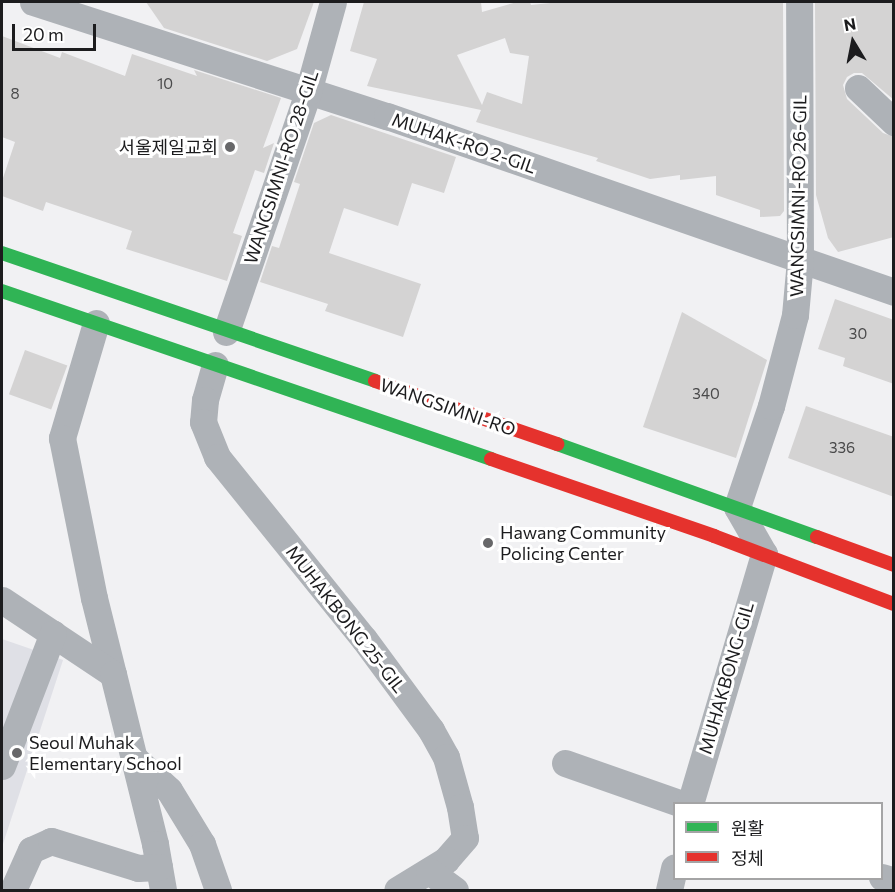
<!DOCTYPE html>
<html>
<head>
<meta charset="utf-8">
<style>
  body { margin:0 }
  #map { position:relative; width:895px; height:892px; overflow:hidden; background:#f1f1f3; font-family:Commissioner,"Noto Sans KR",sans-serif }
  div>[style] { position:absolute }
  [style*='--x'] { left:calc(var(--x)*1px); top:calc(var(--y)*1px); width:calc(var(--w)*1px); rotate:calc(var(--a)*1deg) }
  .built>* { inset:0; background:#dfe0e6 }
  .building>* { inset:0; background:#d4d3d3; transform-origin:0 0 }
  .street>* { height:27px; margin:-13.5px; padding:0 13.5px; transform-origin:13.5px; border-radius:13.5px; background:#aeb2b7 }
  .fast>* { height:14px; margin:-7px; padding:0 7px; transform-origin:7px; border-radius:7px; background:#30b455 }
  .jam>* { height:14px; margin:-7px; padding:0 7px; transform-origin:7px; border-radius:7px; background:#e5322d }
  .dots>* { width:16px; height:16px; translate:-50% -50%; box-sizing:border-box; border:3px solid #fff; border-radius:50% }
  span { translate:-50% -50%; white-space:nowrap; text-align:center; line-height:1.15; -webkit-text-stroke:6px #fff; paint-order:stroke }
  .number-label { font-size:15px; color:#4a4a4b }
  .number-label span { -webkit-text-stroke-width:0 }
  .street-label { font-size:18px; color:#1c1c1e }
  .poi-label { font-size:18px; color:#1c1c1e }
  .right { translate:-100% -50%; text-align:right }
  .left { translate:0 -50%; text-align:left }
  .frame { position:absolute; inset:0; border:3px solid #1c1c1e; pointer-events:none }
  .legend { position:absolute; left:673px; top:802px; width:210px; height:78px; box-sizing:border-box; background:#fff; border:2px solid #a4a4a5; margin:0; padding:8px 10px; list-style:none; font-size:18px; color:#1c1c1e }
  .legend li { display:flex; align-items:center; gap:12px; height:30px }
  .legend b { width:30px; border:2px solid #a4a4a5 }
  .north { position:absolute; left:823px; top:12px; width:60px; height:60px; -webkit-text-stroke:4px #fff; paint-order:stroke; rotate:350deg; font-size:16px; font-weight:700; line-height:24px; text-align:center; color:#1c1c1e }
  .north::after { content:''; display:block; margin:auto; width:21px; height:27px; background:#1c1c1e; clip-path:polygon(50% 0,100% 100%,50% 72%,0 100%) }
  .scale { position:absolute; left:12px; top:24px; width:84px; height:27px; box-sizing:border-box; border:3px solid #1c1c1e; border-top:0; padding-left:8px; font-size:18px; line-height:21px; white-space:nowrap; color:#1c1c1e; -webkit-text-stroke:4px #fff; paint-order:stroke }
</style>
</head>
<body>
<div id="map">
  <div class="built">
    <i style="clip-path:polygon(2px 639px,63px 660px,2px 847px)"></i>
  </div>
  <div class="building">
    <i style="clip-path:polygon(146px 2px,314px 2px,297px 49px,267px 61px,164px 28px)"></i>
    <i style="clip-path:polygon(evenodd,364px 2px,481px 2px,482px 12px,517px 2px,530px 2px,531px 5px,560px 2px,783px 2px,784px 211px,780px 216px,760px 217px,760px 210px,716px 195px,716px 176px,680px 180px,680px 175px,650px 179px,596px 161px,598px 158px,476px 122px,481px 110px,367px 86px,377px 59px,350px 51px,364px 2px,505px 38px,510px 53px,529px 56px,522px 104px,487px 92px,482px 105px,457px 55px,505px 38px)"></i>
    <i style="clip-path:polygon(815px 2px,894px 2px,894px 100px,862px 73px,854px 73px,847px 77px,843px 85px,847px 99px,883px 133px,894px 137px,894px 237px,838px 252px,828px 238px,816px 195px)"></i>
    <i style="clip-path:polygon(2px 36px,60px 58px,62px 52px,125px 76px,132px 54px,197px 76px,194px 70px,281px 98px,263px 148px,274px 143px,264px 173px,255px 170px,233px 233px,242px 236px,227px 281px,126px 249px,132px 231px,46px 202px,43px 211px,2px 196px,2px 181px,15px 142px,2px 137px)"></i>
    <i style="clip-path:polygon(331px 115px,456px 157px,444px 193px,412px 183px,398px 226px,344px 208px,329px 253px,421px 284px,403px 337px,325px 311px,328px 304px,260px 282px,272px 246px,279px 248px,300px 184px,294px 182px,314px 123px)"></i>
    <i style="clip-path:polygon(835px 299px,894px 320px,894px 384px,843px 366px,845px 358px,818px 349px)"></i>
    <i style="clip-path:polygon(682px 312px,767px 360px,736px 458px,643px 427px)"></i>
    <i style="left:25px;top:350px;width:45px;height:47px;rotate:20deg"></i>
    <i style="clip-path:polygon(806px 406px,894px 437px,894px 497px,788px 458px)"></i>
  </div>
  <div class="street">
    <i style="--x:33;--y:2;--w:372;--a:17.9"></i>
    <i style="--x:387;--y:116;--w:537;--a:19.14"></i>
    <i style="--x:858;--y:88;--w:50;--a:43.4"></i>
    <i style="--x:96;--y:323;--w:120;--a:106.5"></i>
    <i style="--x:62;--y:438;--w:163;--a:78.7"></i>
    <i style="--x:94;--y:598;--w:78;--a:76"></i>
    <i style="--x:226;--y:332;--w:254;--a:-71.1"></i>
    <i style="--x:308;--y:92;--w:93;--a:-74.5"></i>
    <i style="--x:215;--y:365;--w:36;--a:106"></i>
    <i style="--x:205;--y:400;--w:22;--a:95"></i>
    <i style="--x:203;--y:422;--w:38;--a:68"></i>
    <i style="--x:217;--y:457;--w:234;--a:51.1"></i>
    <i style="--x:364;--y:639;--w:113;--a:53.6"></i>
    <i style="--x:431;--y:730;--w:31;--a:61"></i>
    <i style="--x:446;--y:757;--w:52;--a:74.4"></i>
    <i style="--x:460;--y:807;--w:31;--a:81"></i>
    <i style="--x:465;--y:838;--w:29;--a:131"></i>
    <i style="--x:446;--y:860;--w:57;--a:148.5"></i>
    <i style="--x:2;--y:600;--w:133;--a:33.7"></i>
    <i style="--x:113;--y:674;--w:175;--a:76.1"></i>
    <i style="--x:155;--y:844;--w:47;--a:80.1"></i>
    <i style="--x:134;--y:758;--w:47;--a:42.4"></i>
    <i style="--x:169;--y:790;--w:63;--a:58.6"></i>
    <i style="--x:202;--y:844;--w:49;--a:70.8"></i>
    <i style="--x:565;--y:763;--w:124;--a:19.3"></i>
    <i style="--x:2;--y:766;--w:142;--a:-69"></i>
    <i style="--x:690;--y:804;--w:261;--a:-73.5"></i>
    <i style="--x:764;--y:554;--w:54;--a:-119.9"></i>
    <i style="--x:737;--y:507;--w:107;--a:-71.4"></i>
    <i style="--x:771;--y:406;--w:94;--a:-75.2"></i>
    <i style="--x:795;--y:315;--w:55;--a:-84.8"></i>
    <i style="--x:800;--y:260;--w:258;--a:-90.2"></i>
    <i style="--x:429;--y:871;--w:32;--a:36"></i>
    <i style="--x:882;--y:877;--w:13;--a:18"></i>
    <i style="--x:13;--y:890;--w:44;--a:-65.8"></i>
    <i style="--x:31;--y:850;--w:22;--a:-24"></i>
    <i style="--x:51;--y:841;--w:91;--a:17.2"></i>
    <i style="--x:138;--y:868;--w:21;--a:-3"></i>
    <i style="--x:669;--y:890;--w:23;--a:-77"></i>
  </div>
  <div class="fast">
    <i style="--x:2;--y:253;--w:394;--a:18.9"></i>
    <i style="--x:2;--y:291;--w:517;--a:18.96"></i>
    <i style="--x:557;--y:444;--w:276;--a:19.7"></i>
  </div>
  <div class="jam">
    <i style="--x:375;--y:381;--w:193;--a:19.1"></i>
    <i style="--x:491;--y:459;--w:236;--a:19"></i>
    <i style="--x:714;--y:536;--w:192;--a:20.7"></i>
    <i style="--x:817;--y:537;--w:82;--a:20"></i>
  </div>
  <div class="dots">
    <i style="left:230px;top:147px;background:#676769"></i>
    <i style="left:488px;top:543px;background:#676769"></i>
    <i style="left:17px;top:753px;background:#676769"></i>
  </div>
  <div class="number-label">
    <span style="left:165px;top:84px">10</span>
    <span style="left:15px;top:94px">8</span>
    <span style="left:858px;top:334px">30</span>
    <span style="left:706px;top:394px">340</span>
    <span style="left:842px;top:448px">336</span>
  </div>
  <div class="street-label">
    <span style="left:464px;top:143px;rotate:19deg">MUHAK-RO 2-GIL</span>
    <span style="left:281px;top:167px;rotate:-72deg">WANGSIMNI-RO 28-GIL</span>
    <span style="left:798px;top:196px;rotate:-89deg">WANGSIMNI-RO 26-GIL</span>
    <span style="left:448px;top:407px;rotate:19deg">WANGSIMNI-RO</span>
    <span style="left:346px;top:619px;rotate:52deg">MUHAKBONG 25-GIL</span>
    <span style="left:726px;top:678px;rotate:-74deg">MUHAKBONG-GIL</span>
  </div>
  <div class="poi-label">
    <span class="right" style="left:218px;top:147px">서울제일교회</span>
    <span class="left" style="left:500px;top:543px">Hawang Community<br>Policing Center</span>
    <span class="left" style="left:29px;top:753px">Seoul Muhak<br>Elementary School</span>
  </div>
  <div class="frame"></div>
  <ul class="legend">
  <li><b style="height:8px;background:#30b455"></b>원활</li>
  <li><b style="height:8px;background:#e5322d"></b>정체</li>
  </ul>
  <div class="north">N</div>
  <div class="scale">20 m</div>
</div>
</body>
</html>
